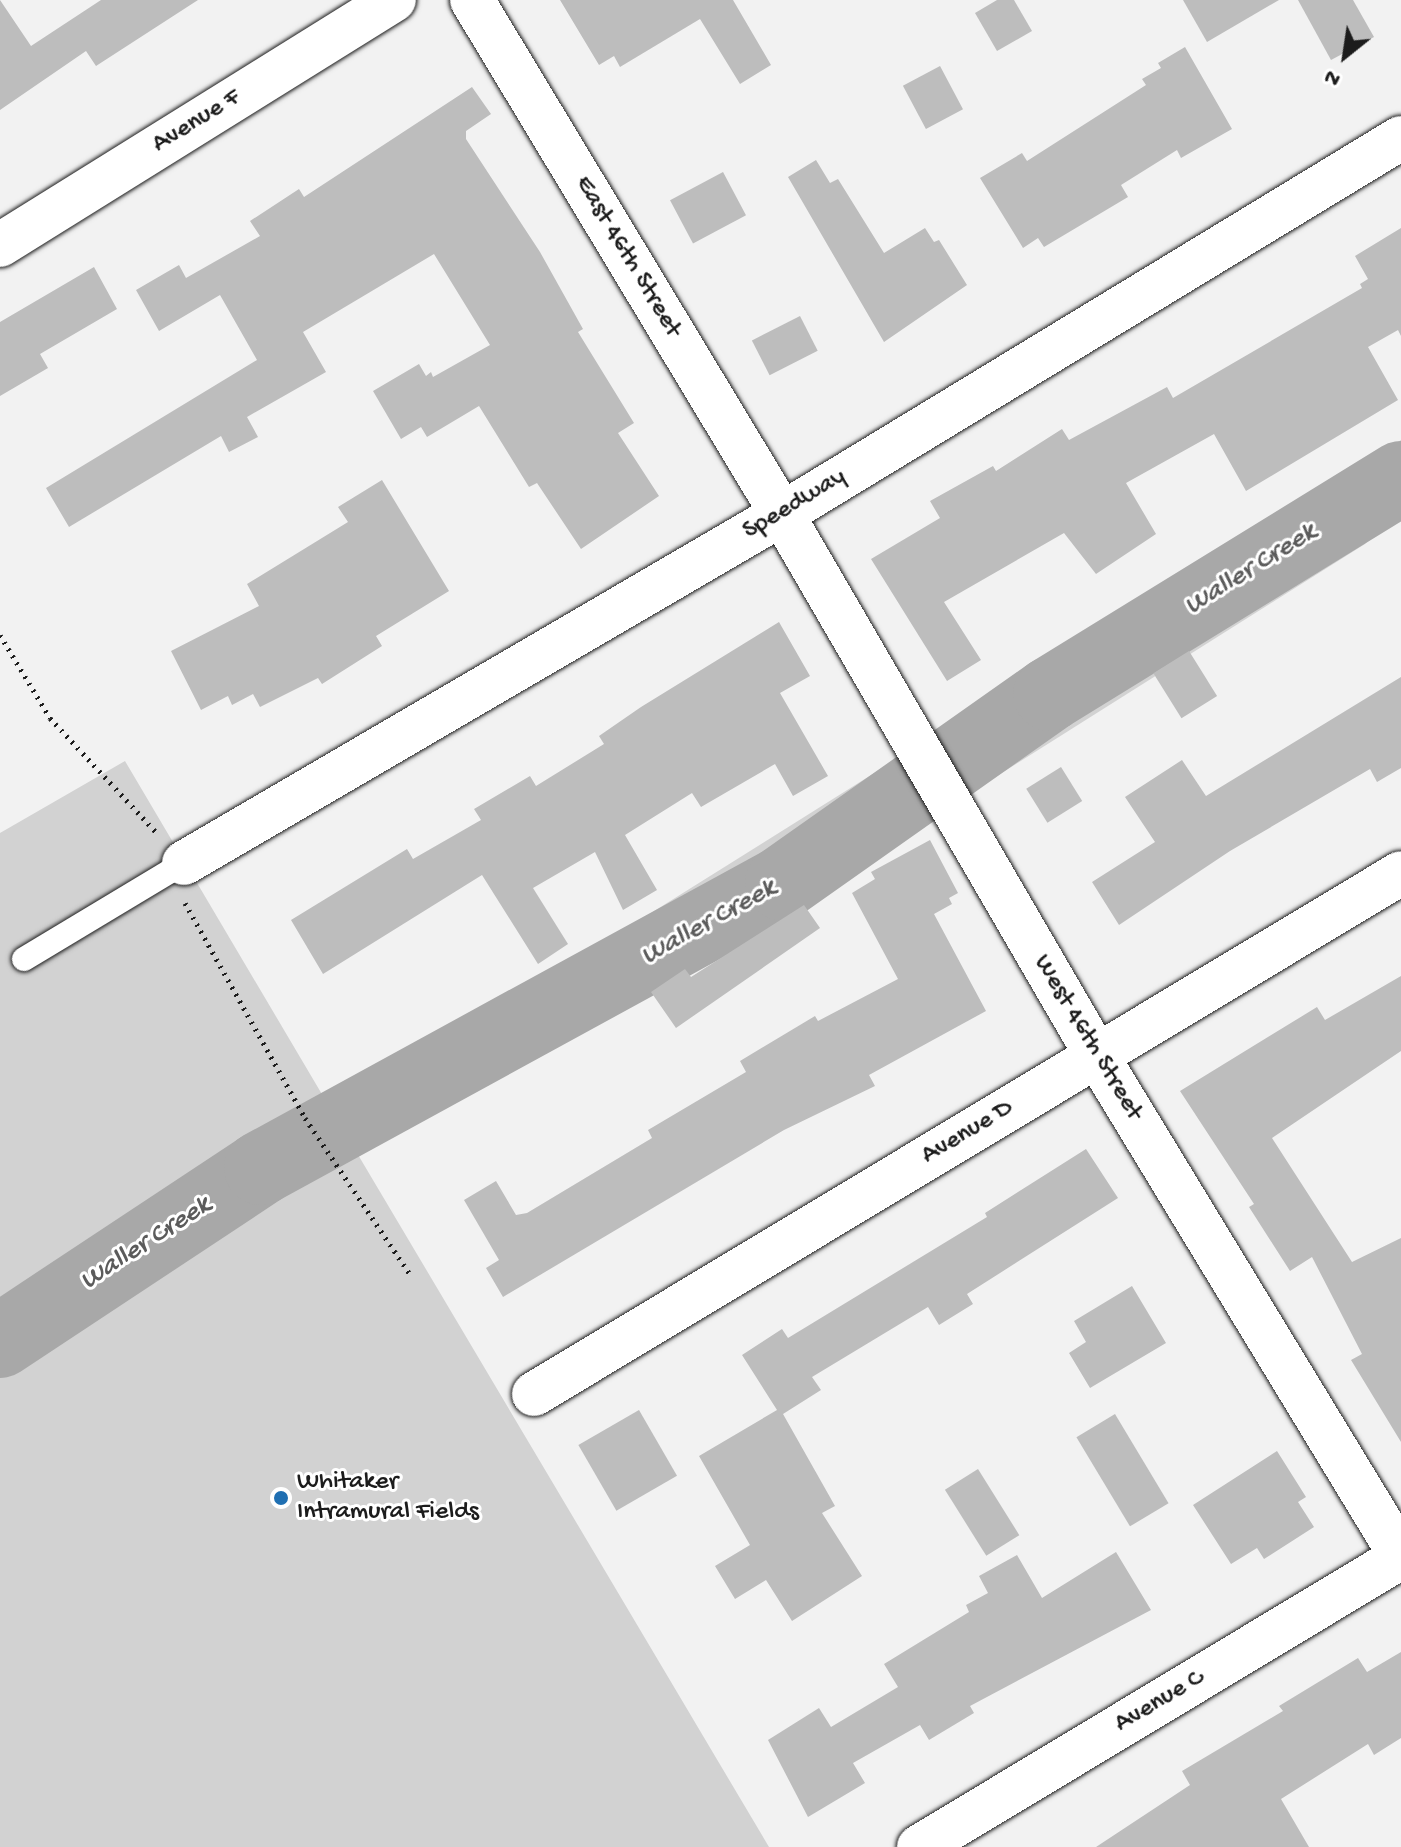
<!DOCTYPE html>
<html>
<head>
<meta charset="utf-8">
<style>
  body { margin:0 }
  #map { position:relative; width:1401px; height:1847px; overflow:hidden; background:#f2f2f2; font-family:"Gochi Hand",sans-serif }
  div>[style] { position:absolute }
  [style*='--x'] { left:calc(var(--x)*1px); top:calc(var(--y)*1px); width:calc(var(--w)*1px); rotate:calc(var(--a)*1deg) }
  .green>* { inset:0; background:#d2d2d2 }
  .river>* { height:74px; margin:-37px; padding:0 37px; transform-origin:37px; border-radius:37px; background:#a8a8a8 }
  .building>* { inset:0; background:#bdbdbd; transform-origin:0 0 }
  .path>* { height:5px; margin-top:-2.5px; transform-origin:0; background:repeating-linear-gradient(90deg,#1c1c1c 0 2px,transparent 0 8px) }
  .roads { filter:drop-shadow(0 0 2px #1c1c1c) drop-shadow(0 0 2px #1c1c1c) }
  .service>* { height:24px; margin:-12px; padding:0 12px; transform-origin:12px; border-radius:12px; background:#fff }
  .minor>* { height:44px; margin:-22px; padding:0 22px; transform-origin:22px; border-radius:22px; background:#fff }
  .dots>* { width:22px; height:22px; translate:-50% -50%; box-sizing:border-box; border:4px solid #fff; border-radius:50% }
  span { translate:-50% -50%; white-space:nowrap; text-align:center; line-height:1.15; -webkit-text-stroke:6px #fff; paint-order:stroke }
  .street-label { font-size:26px; color:#1c1c1c }
  .poi-label { font-size:26px; color:#1c1c1c }
  .left { translate:0 -50%; text-align:left }
  .water-label { font-size:28px; color:#5b5b5b; font-style:italic }
  .north { position:absolute; left:1305px; top:16px; width:80px; height:80px; -webkit-text-stroke:6px #fff; paint-order:stroke; rotate:210deg; font-size:22px; font-weight:700; line-height:32px; text-align:center; color:#1c1c1c }
  .north::after { content:''; display:block; margin:auto; width:28px; height:36px; background:#1c1c1c; clip-path:polygon(50% 0,100% 100%,50% 72%,0 100%) }
</style>
</head>
<body>
<div id="map">
  <div class="green">
    <i style="clip-path:polygon(1401px 440px,1401px 504px,1365px 544px,973px 791px,937px 733px)"></i>
    <i style="clip-path:polygon(125px 761px,323px 1096px,643px 918px,887px 765px,925px 821px,354px 1148px,769px 1847px,0 1847px,0 833px)"></i>
  </div>
  <div class="river">
    <i style="--x:0;--y:1341;--w:313;--a:-33.5"></i>
    <i style="--x:261;--y:1168;--w:594;--a:-28.68"></i>
    <i style="--x:782;--y:883;--w:328;--a:-35.2"></i>
    <i style="--x:1050;--y:694;--w:412;--a:-31.6"></i>
  </div>
  <div class="building">
    <i style="clip-path:polygon(0 0,31px 46px,101px 0,198px 0,96px 66px,86px 51px,0 110px)"></i>
    <i style="clip-path:polygon(560px 0,733px 0,771px 65px,740px 84px,700px 19px,620px 67px,614px 56px,599px 65px)"></i>
    <i style="clip-path:polygon(997px 0,1014px 0,1032px 31px,997px 51px,975px 13px)"></i>
    <i style="clip-path:polygon(1183px 0,1279px 0,1207px 42px)"></i>
    <i style="clip-path:polygon(1298px 0,1353px 0,1374px 37px,1331px 60px)"></i>
    <i style="clip-path:polygon(1185px 47px,1232px 129px,1181px 158px,1177px 150px,1121px 185px,1128px 197px,1044px 247px,1038px 238px,1023px 248px,980px 178px,1022px 153px,1027px 161px,1146px 85px,1142px 79px,1161px 68px,1158px 63px)"></i>
    <i style="left:940px;top:66px;width:49px;height:42px;rotate:62deg"></i>
    <i style="clip-path:polygon(472px 87px,491px 114px,466px 131px,466px 139px,540px 252px,583px 329px,578px 332px,634px 423px,618px 433px,659px 496px,581px 549px,537px 483px,529px 487px,479px 406px,427px 437px,421px 427px,401px 439px,373px 391px,419px 364px,426px 376px,431px 372px,433px 377px,490px 345px,434px 254px,303px 332px,326px 372px,247px 417px,258px 437px,229px 452px,221px 436px,69px 527px,46px 488px,257px 360px,220px 295px,159px 331px,136px 290px,179px 265px,186px 278px,260px 236px,250px 221px,299px 189px,304px 197px)"></i>
    <i style="clip-path:polygon(816px 160px,830px 183px,838px 179px,884px 253px,925px 228px,934px 242px,939px 240px,967px 285px,884px 342px,788px 177px)"></i>
    <i style="left:723px;top:172px;width:49px;height:60px;rotate:62deg"></i>
    <i style="clip-path:polygon(1401px 228px,1401px 336px,1398px 330px,1368px 347px,1398px 400px,1246px 491px,1214px 434px,1126px 483px,1156px 534px,1096px 574px,1064px 533px,944px 602px,981px 660px,947px 681px,871px 559px,940px 518px,930px 501px,993px 466px,996px 471px,1062px 429px,1069px 440px,1167px 387px,1173px 398px,1362px 288px,1360px 284px,1368px 279px,1355px 256px)"></i>
    <i style="clip-path:polygon(94px 267px,117px 309px,40px 354px,48px 368px,0 396px,0 322px)"></i>
    <i style="left:800px;top:316px;width:39px;height:54px;rotate:63deg"></i>
    <i style="clip-path:polygon(382px 480px,449px 591px,376px 636px,382px 646px,322px 684px,318px 678px,260px 707px,253px 694px,232px 705px,228px 696px,201px 710px,171px 651px,259px 606px,247px 584px,348px 522px,338px 507px)"></i>
    <i style="clip-path:polygon(779px 622px,810px 676px,780px 693px,828px 776px,793px 796px,775px 764px,701px 807px,692px 793px,625px 835px,657px 890px,623px 910px,595px 852px,533px 888px,568px 944px,538px 964px,482px 875px,323px 974px,291px 920px,407px 849px,413px 859px,481px 820px,474px 809px,530px 776px,536px 786px,604px 744px,599px 736px,641px 707px)"></i>
    <i style="left:1189px;top:651px;width:53px;height:42px;rotate:58deg"></i>
    <i style="clip-path:polygon(1401px 677px,1401px 768px,1377px 782px,1370px 769px,1230px 851px,1119px 925px,1092px 882px,1155px 842px,1125px 797px,1182px 760px,1206px 796px)"></i>
    <i style="left:1061px;top:767px;width:40px;height:41px;rotate:58deg"></i>
    <i style="clip-path:polygon(930px 840px,958px 893px,949px 898px,952px 904px,934px 914px,986px 1011px,869px 1075px,875px 1086px,784px 1130px,503px 1297px,486px 1268px,499px 1260px,464px 1200px,496px 1181px,516px 1215px,527px 1213px,652px 1138px,648px 1130px,746px 1072px,740px 1061px,815px 1016px,818px 1021px,898px 979px,852px 893px,875px 879px,871px 872px)"></i>
    <i style="clip-path:polygon(804px 905px,820px 928px,676px 1028px,651px 992px,685px 969px,691px 977px)"></i>
    <i style="clip-path:polygon(1401px 976px,1401px 1051px,1272px 1138px,1352px 1262px,1401px 1238px,1401px 1442px,1351px 1360px,1362px 1354px,1312px 1257px,1290px 1271px,1249px 1207px,1254px 1204px,1180px 1091px,1317px 1007px,1325px 1020px)"></i>
    <i style="clip-path:polygon(1086px 1149px,1118px 1198px,967px 1294px,973px 1304px,939px 1325px,928px 1307px,812px 1377px,821px 1390px,783px 1414px,835px 1506px,822px 1513px,862px 1576px,792px 1621px,766px 1580px,735px 1599px,715px 1566px,750px 1545px,699px 1456px,777px 1410px,742px 1355px,782px 1329px,788px 1338px,987px 1217px,985px 1213px)"></i>
    <i style="clip-path:polygon(1132px 1286px,1166px 1343px,1090px 1388px,1069px 1353px,1086px 1342px,1074px 1321px)"></i>
    <i style="left:639px;top:1410px;width:76px;height:70px;rotate:60deg"></i>
    <i style="left:1115px;top:1414px;width:104px;height:45px;rotate:59deg"></i>
    <i style="clip-path:polygon(1277px 1451px,1306px 1497px,1298px 1502px,1314px 1527px,1264px 1559px,1257px 1548px,1231px 1564px,1193px 1505px)"></i>
    <i style="left:978px;top:1469px;width:78px;height:39px;rotate:58deg"></i>
    <i style="clip-path:polygon(1116px 1552px,1151px 1610px,970px 1706px,974px 1713px,929px 1740px,920px 1725px,853px 1763px,865px 1783px,808px 1817px,768px 1740px,819px 1708px,831px 1727px,898px 1687px,884px 1664px,969px 1612px,966px 1605px,988px 1593px,979px 1576px,1017px 1555px,1042px 1598px)"></i>
    <i style="clip-path:polygon(1401px 1652px,1401px 1738px,1374px 1755px,1368px 1744px,1281px 1799px,1309px 1847px,1096px 1847px,1190px 1785px,1182px 1771px,1283px 1711px,1279px 1706px,1358px 1658px,1367px 1672px)"></i>
  </div>
  <div class="path">
    <i style="--x:0;--y:635;--w:97;--a:58.9"></i>
    <i style="--x:50;--y:718;--w:156;--a:47.1"></i>
    <i style="--x:185;--y:903;--w:246;--a:60.8"></i>
    <i style="--x:305;--y:1118;--w:188;--a:56.1"></i>
  </div>
  <div class="roads">
    <div class="service">
      <i style="--x:24;--y:959;--w:187;--a:-31"></i>
    </div>
    <div class="minor">
      <i style="--x:472;--y:0;--w:600;--a:58.91"></i>
      <i style="--x:782;--y:514;--w:627;--a:59.84"></i>
      <i style="--x:1097;--y:1056;--w:585;--a:58.7"></i>
      <i style="--x:0;--y:245;--w:464;--a:-31.9"></i>
      <i style="--x:184;--y:863;--w:692;--a:-30.27"></i>
      <i style="--x:782;--y:514;--w:724;--a:-31.28"></i>
      <i style="--x:534;--y:1394;--w:1011;--a:-31"></i>
      <i style="--x:919;--y:1847;--w:563;--a:-31.03"></i>
    </div>
  </div>
  <div class="dots">
    <i style="left:281px;top:1498px;background:#1f6fb2"></i>
  </div>
  <div class="street-label">
    <span style="left:197px;top:122px;rotate:-32deg">Avenue F</span>
    <span style="left:627px;top:257px;rotate:59deg">East 46th Street</span>
    <span style="left:795px;top:505px;rotate:-31deg">Speedway</span>
    <span style="left:1087px;top:1038px;rotate:59deg">West 46th Street</span>
    <span style="left:968px;top:1133px;rotate:-31deg">Avenue D</span>
    <span style="left:1160px;top:1702px;rotate:-31deg">Avenue C</span>
  </div>
  <div class="poi-label">
    <span class="left" style="left:297px;top:1498px">Whitaker<br>Intramural Fields</span>
  </div>
  <div class="water-label">
    <span style="left:1251px;top:570px;rotate:-32deg">Waller Creek</span>
    <span style="left:709px;top:923px;rotate:-29deg">Waller Creek</span>
    <span style="left:146px;top:1244px;rotate:-33deg">Waller Creek</span>
  </div>
  <div class="north">N</div>
</div>
</body>
</html>
